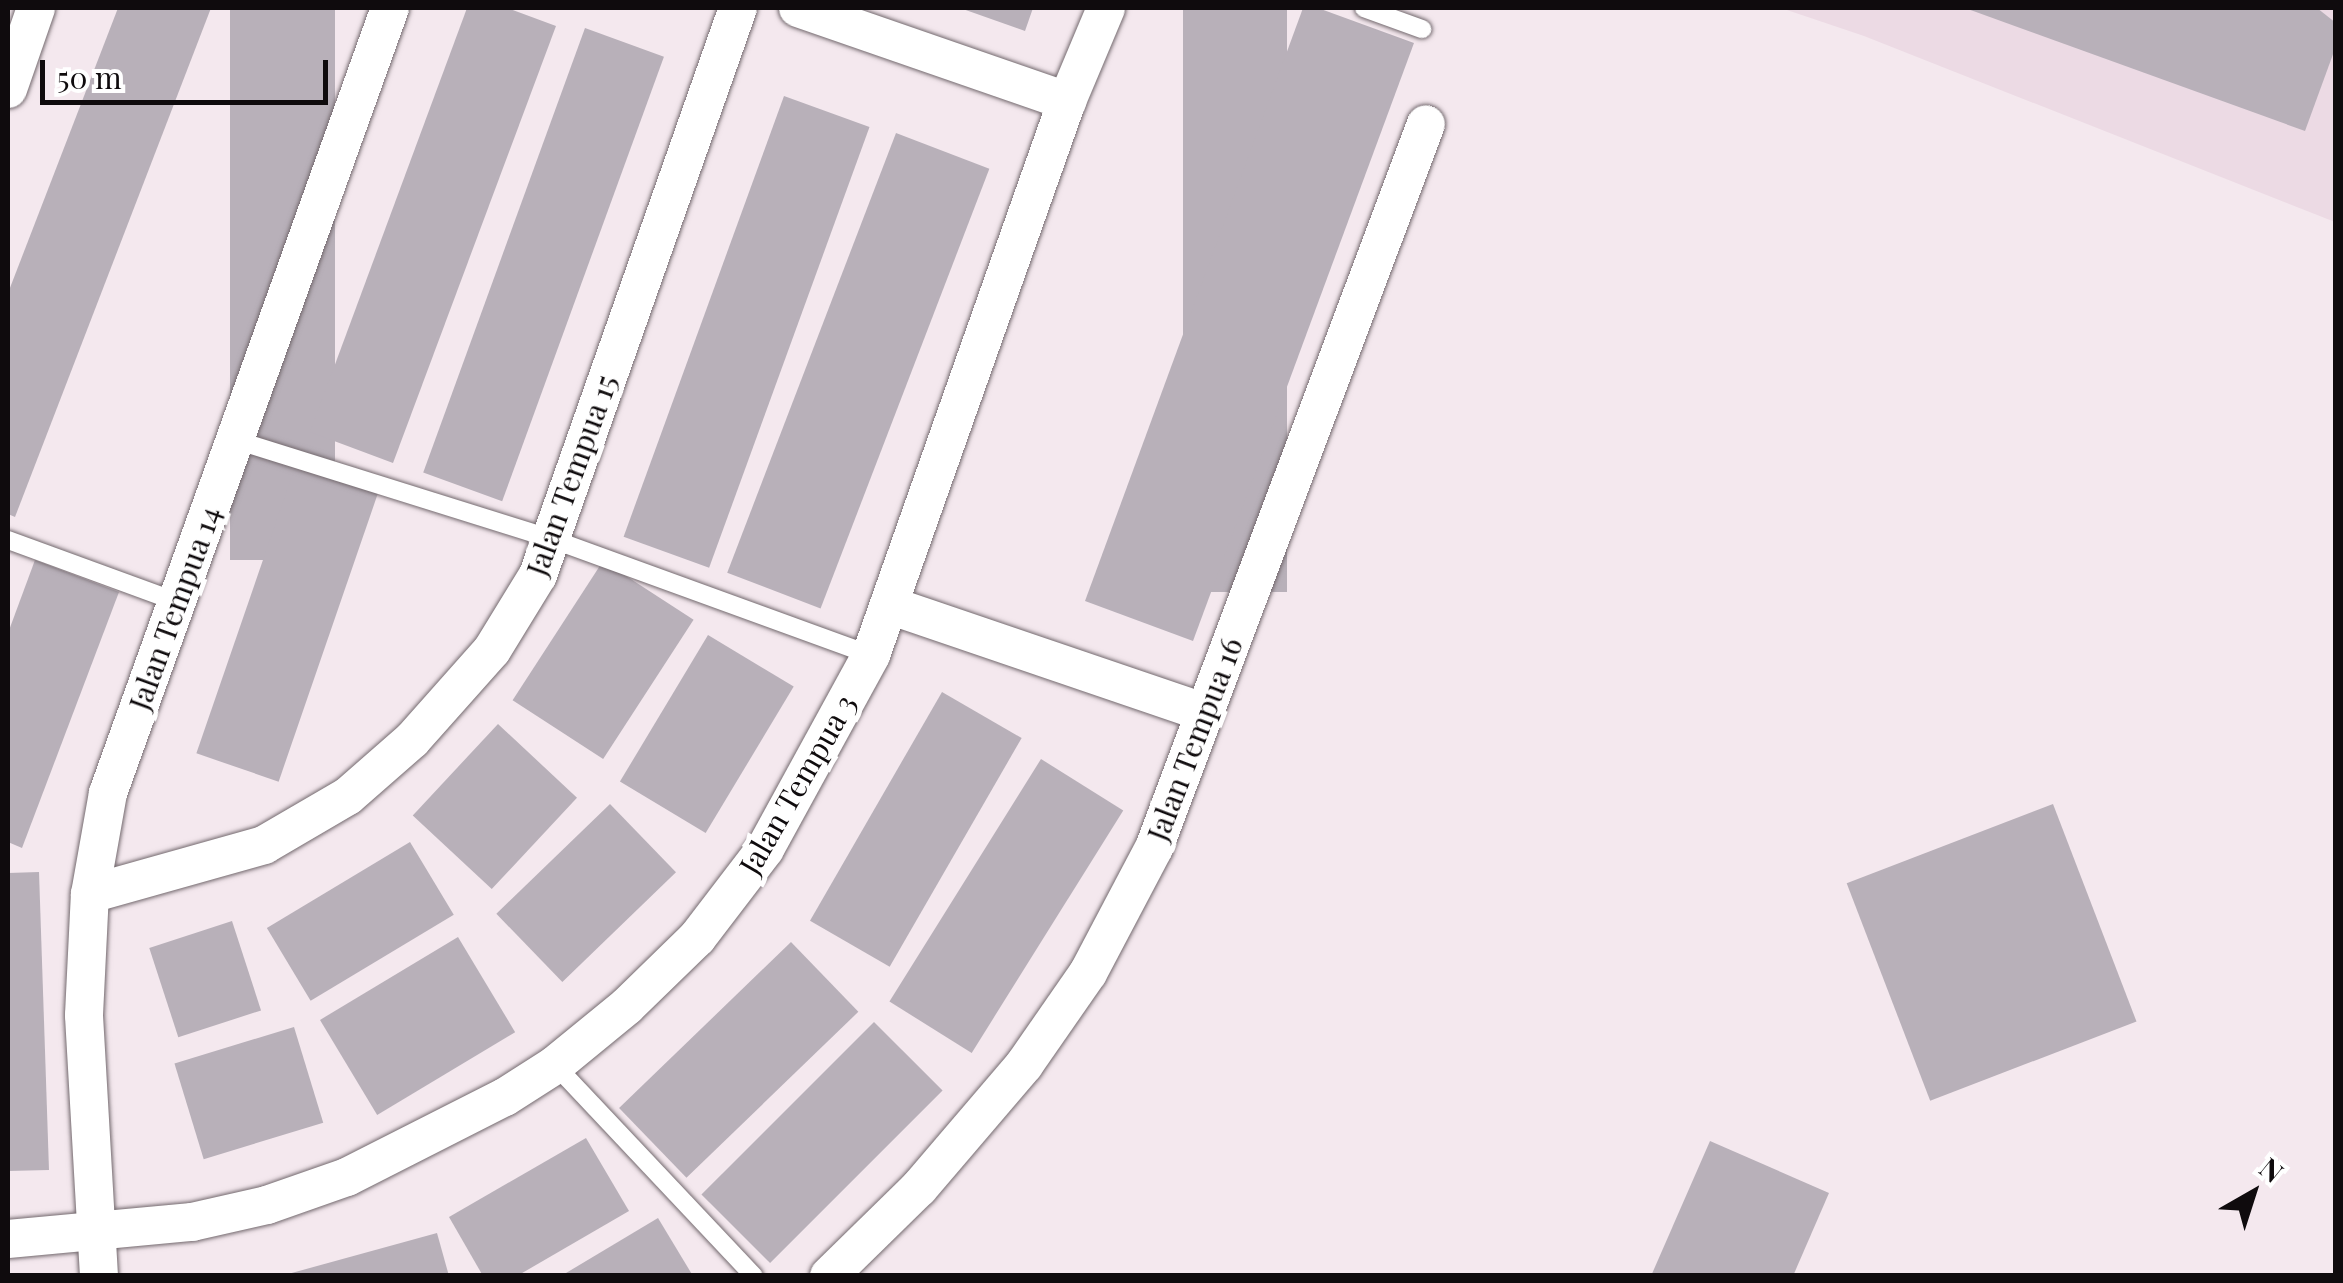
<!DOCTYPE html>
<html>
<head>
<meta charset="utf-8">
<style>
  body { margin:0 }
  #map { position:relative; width:2343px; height:1283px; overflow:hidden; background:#f4e8ee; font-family:"Playfair Display",serif }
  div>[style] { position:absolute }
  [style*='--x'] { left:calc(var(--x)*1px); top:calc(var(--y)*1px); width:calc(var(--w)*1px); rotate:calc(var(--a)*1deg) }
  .built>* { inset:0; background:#ecdae4 }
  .building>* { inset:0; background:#b8b0b9; transform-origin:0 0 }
  .roads { filter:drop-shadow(0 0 2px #73696e) drop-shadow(0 0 2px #73696e) }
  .service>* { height:18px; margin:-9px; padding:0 9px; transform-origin:9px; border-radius:9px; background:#fff }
  .minor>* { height:38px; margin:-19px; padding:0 19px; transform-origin:19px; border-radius:19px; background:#fff }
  span { translate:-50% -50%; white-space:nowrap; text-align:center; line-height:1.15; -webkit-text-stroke:10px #fff; paint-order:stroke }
  .street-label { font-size:30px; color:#0f0b0d }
  .frame { position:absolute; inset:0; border:10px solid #0f0b0d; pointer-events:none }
  .north { position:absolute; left:2203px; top:1143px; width:100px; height:100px; -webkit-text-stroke:8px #fff; paint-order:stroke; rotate:39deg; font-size:28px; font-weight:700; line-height:40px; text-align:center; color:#0f0b0d }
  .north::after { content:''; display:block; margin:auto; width:35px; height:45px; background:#0f0b0d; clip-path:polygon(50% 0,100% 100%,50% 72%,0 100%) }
  .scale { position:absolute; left:40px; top:60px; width:288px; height:45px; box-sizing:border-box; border:5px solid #0f0b0d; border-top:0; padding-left:12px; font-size:30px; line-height:35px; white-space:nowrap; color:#0f0b0d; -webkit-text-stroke:8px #fff; paint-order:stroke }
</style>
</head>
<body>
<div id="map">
  <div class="built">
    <i style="clip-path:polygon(1781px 8px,2335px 8px,2335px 222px,1864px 36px)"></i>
  </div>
  <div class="building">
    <i style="clip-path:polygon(118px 8px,211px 8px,15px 517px,8px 514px,8px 293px)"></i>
    <i style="left:230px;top:8px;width:105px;height:552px"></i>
    <i style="clip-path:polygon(467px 8px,507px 8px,556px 26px,393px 463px,310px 432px)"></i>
    <i style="clip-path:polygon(960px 8px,1033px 8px,1025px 31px)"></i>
    <i style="left:1183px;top:8px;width:104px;height:584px"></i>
    <i style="clip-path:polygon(1303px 8px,1318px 8px,1414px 43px,1193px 641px,1085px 601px)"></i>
    <i style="clip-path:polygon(1965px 8px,2317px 8px,2336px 23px,2336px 46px,2305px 131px)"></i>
    <i style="left:585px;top:28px;width:84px;height:473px;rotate:20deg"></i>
    <i style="left:784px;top:96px;width:91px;height:469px;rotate:20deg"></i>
    <i style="left:896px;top:133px;width:100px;height:471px;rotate:21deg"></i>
    <i style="left:296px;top:464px;width:87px;height:306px;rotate:19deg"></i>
    <i style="clip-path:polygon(35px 560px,119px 592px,22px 848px,8px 842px,8px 633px)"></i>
    <i style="left:603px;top:561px;width:108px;height:166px;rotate:33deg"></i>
    <i style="left:708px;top:635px;width:100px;height:171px;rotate:31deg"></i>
    <i style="left:942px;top:692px;width:92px;height:264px;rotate:30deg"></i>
    <i style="left:498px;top:724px;width:108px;height:125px;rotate:43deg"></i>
    <i style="left:1041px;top:759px;width:97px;height:286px;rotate:32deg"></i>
    <i style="left:610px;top:804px;width:95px;height:158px;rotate:46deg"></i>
    <i style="left:2053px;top:804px;width:233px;height:221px;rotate:69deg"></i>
    <i style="left:410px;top:842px;width:85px;height:167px;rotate:59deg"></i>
    <i style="clip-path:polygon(39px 872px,49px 1170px,8px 1171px,8px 873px)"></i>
    <i style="left:232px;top:921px;width:94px;height:87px;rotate:72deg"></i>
    <i style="left:458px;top:937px;width:111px;height:161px;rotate:59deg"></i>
    <i style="left:791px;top:942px;width:97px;height:239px;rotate:46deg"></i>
    <i style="left:874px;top:1022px;width:97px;height:244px;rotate:45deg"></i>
    <i style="left:294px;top:1027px;width:100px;height:125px;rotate:73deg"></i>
    <i style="clip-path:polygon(586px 1138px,629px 1211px,517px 1276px,483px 1276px,449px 1217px)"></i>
    <i style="clip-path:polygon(1710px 1141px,1829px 1193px,1793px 1276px,1651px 1276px)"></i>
    <i style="clip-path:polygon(658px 1218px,693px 1276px,561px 1276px)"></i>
    <i style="clip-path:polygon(437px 1233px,449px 1276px,288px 1276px,288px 1274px)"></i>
  </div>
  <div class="roads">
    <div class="service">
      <i style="--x:1364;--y:8;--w:62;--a:19.9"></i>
      <i style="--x:236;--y:440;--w:331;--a:17.4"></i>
      <i style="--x:552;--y:539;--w:339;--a:20"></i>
      <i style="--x:8;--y:540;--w:178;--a:20.1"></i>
      <i style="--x:555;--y:1065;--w:290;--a:46.7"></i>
    </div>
    <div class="minor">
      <i style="--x:798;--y:8;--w:285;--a:19.1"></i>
      <i style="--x:8;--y:89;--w:86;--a:-70.9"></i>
      <i style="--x:889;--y:605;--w:333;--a:18.8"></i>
      <i style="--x:90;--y:894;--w:181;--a:-15.7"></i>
      <i style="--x:264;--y:845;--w:97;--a:-30.3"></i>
      <i style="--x:348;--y:796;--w:85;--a:-41.2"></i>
      <i style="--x:412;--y:740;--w:120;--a:-48.4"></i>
      <i style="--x:492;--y:650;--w:88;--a:-58.5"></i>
      <i style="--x:538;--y:575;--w:601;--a:-70.57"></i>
      <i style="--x:8;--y:1239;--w:185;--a:-5.3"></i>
      <i style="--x:192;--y:1222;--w:77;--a:-12.8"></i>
      <i style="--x:267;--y:1205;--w:85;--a:-19.3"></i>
      <i style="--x:347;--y:1177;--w:177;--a:-26.9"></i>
      <i style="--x:505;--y:1097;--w:59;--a:-32.6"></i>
      <i style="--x:555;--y:1065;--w:93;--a:-39.3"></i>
      <i style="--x:627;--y:1006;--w:98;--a:-44.2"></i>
      <i style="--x:697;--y:938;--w:112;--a:-52.6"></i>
      <i style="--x:765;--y:849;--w:221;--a:-61.3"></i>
      <i style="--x:871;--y:655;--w:588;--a:-70.52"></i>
      <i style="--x:1067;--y:101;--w:101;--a:-67.2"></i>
      <i style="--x:99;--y:1276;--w:261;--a:-93.3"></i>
      <i style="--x:84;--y:1015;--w:121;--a:-87.2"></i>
      <i style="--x:90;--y:894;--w:103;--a:-79.9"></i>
      <i style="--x:108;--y:793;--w:834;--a:-70.24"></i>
      <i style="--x:829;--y:1276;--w:126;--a:-44.4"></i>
      <i style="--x:919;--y:1188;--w:162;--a:-49.5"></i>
      <i style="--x:1024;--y:1065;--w:112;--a:-55.2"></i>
      <i style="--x:1088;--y:973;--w:141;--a:-62.2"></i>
      <i style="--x:1154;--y:848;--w:773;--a:-69.41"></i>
    </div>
  </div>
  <div class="street-label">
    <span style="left:571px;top:475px;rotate:-70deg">Jalan Tempua 15</span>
    <span style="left:174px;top:608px;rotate:-70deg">Jalan Tempua 14</span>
    <span style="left:1194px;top:739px;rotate:-69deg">Jalan Tempua 16</span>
    <span style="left:797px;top:784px;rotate:-60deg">Jalan Tempua 3</span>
  </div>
  <div class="frame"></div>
  <div class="north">N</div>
  <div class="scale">50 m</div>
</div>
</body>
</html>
